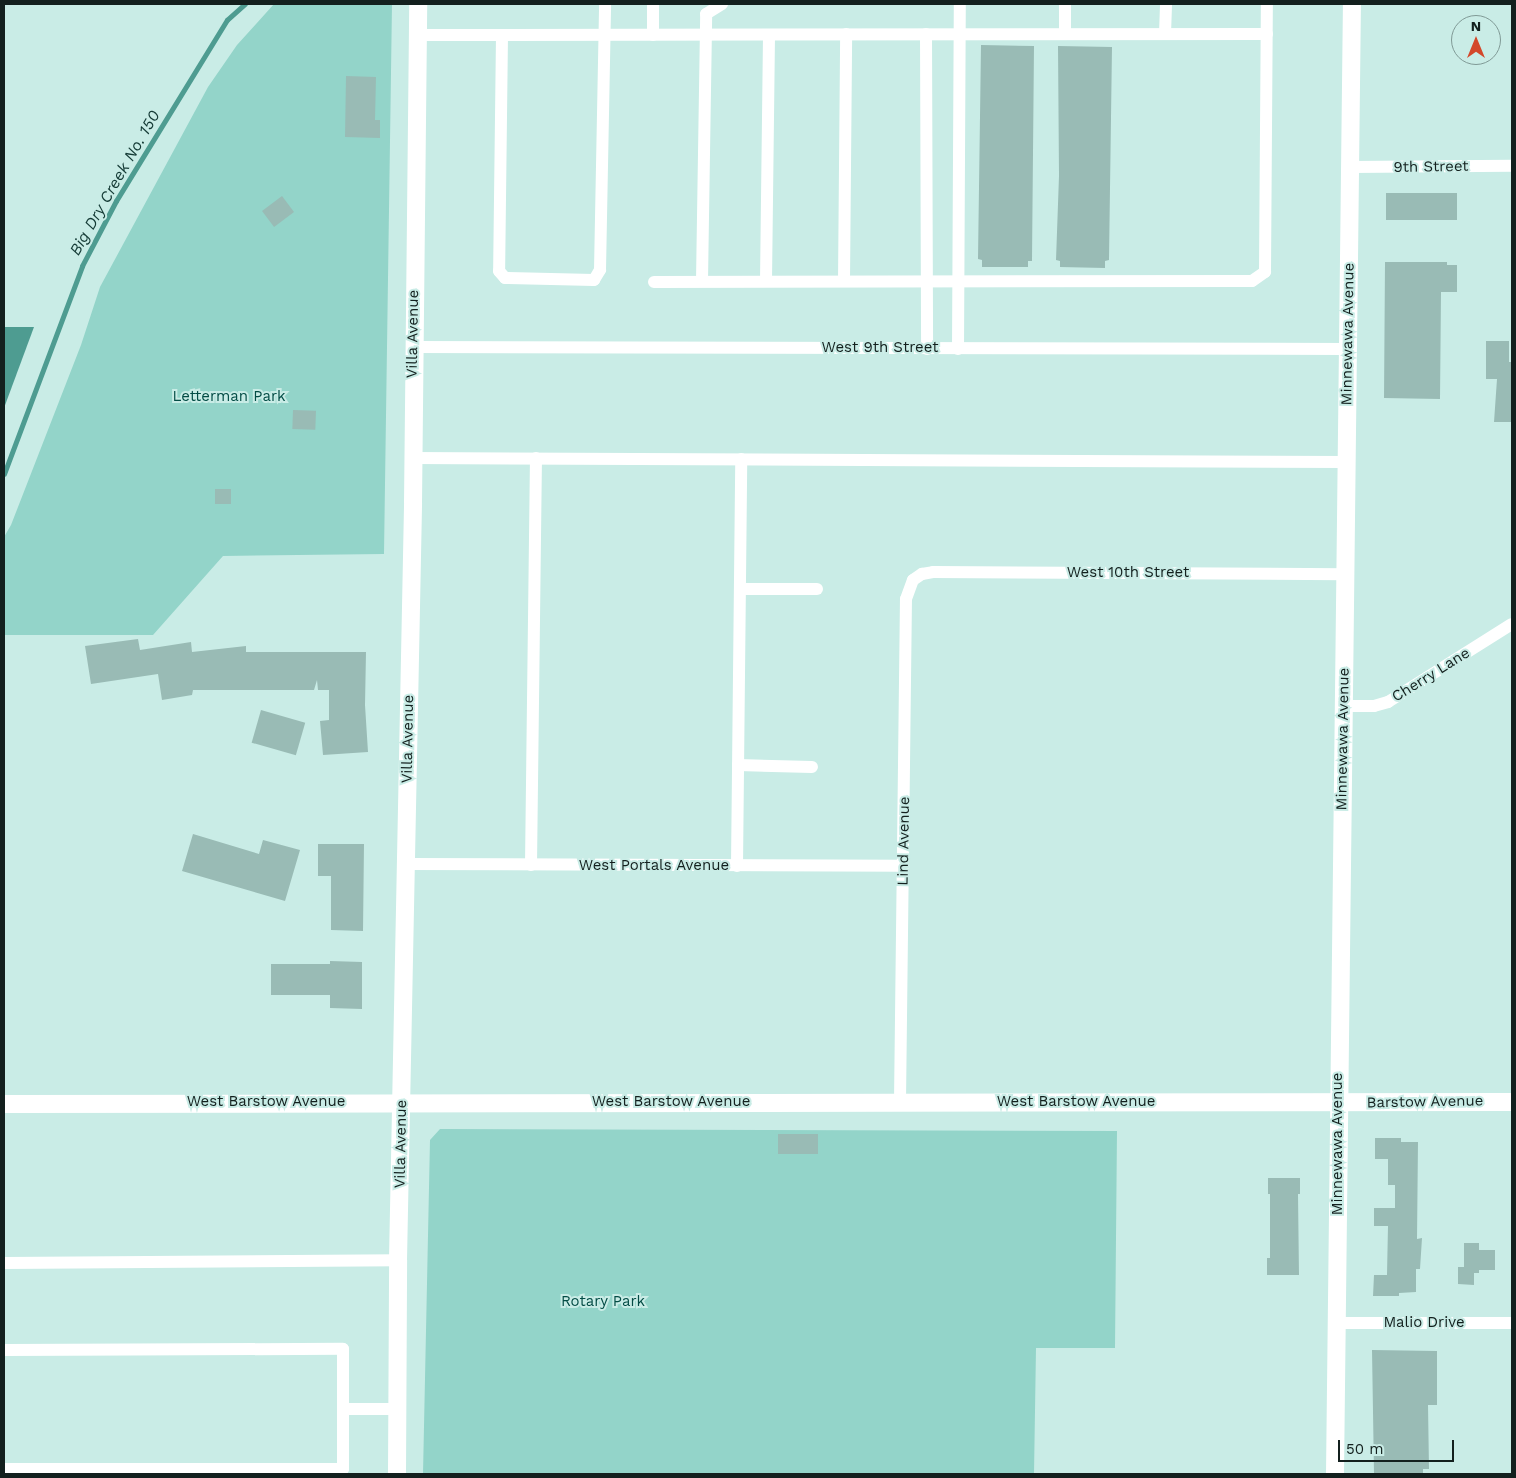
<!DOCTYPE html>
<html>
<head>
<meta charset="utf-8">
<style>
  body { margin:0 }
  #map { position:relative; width:1516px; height:1478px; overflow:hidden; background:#c9ece6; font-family:"Work Sans",sans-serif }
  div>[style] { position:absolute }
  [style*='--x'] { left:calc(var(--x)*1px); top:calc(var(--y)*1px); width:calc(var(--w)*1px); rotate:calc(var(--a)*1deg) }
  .green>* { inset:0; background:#93d4c9 }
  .water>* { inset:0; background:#4e9c91 }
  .stream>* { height:4.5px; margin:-2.25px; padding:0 2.25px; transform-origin:2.25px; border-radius:2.25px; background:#4e9c91 }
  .building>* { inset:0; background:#99bbb5; transform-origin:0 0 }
  .minor>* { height:12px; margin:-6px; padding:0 6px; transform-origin:6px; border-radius:6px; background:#fff }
  .secondary>* { height:18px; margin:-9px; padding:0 9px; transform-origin:9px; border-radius:9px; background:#fff }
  span { translate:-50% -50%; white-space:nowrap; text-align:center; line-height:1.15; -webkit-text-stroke:4px #c9ece6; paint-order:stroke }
  .street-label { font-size:15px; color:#13201e }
  .park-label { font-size:15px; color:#034c45 }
  .water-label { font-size:16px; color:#143a35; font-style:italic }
  .frame { position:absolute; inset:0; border:5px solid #13201e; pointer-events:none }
  .north { position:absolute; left:1451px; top:15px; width:50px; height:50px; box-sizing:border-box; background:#c9ece6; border:1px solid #809a96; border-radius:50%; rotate:0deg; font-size:14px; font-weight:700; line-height:20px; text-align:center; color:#13201e }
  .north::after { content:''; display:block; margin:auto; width:18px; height:22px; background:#d3482b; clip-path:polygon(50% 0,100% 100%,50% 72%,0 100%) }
  .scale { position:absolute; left:1338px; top:1440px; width:116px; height:22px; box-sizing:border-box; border:2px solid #13201e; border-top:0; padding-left:6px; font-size:15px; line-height:18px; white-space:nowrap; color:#13201e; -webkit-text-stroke:4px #c9ece6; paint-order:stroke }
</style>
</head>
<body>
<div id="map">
  <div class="green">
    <i style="clip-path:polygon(274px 4px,392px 4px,384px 554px,223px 556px,153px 635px,4px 635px,4px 537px,11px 525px,81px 345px,100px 287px,208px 87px,237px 45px)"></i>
    <i style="clip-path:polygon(440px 1129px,1117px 1131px,1115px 1348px,1036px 1348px,1034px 1474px,423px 1474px,430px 1140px)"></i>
  </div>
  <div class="water">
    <i style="clip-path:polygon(4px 327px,34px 327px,4px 408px)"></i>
  </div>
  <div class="stream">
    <i style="--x:4;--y:474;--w:222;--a:-69.4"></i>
    <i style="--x:82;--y:266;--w:73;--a:-62.4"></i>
    <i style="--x:116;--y:201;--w:212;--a:-58.5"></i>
    <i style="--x:227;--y:20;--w:24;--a:-42"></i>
  </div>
  <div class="building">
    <i style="clip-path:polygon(981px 45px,1034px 46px,1032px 261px,1028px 261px,1028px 267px,982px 267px,982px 260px,978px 259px)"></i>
    <i style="clip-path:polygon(1058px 46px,1112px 47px,1109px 260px,1105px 261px,1105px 268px,1060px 267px,1060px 261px,1056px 260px,1059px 176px)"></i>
    <i style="clip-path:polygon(346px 76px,376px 77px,375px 120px,380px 120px,380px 138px,345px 137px)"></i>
    <i style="left:1386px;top:193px;width:71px;height:27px"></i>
    <i style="left:282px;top:196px;width:20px;height:25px;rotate:53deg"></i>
    <i style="clip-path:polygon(1385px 262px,1447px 262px,1447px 265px,1457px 265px,1457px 292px,1441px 292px,1440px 399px,1384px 398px)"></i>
    <i style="clip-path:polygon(1486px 341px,1509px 341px,1509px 362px,1512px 362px,1512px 422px,1494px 422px,1497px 379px,1486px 379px)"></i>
    <i style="left:293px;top:410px;width:23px;height:19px;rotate:2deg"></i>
    <i style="left:231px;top:489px;width:15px;height:16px;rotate:90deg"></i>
    <i style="clip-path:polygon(138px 639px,140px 650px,191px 642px,192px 652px,246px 646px,246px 652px,366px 652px,365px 705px,368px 752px,323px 755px,320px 721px,329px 720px,329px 690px,318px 690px,317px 680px,314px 690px,193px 690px,192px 695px,162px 700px,158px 674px,91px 684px,85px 646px)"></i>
    <i style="left:261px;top:710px;width:46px;height:34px;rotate:16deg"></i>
    <i style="clip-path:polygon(193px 834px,259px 854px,263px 840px,300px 850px,285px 901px,182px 871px)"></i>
    <i style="clip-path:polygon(318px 844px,364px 844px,363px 931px,331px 930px,331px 876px,318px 876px)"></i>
    <i style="clip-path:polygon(330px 961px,362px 962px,362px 1009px,330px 1008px,330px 995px,271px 995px,271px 964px,330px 964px)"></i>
    <i style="left:778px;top:1134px;width:40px;height:20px"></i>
    <i style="clip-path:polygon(1375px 1138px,1401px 1138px,1401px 1142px,1418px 1142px,1417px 1239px,1422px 1238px,1420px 1269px,1416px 1269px,1416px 1292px,1399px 1293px,1399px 1296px,1373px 1296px,1374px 1275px,1387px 1275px,1388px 1226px,1374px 1226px,1374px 1208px,1395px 1208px,1395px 1185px,1388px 1185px,1388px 1159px,1375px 1159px)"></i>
    <i style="clip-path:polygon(1268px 1178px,1300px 1178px,1300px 1194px,1298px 1194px,1299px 1275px,1267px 1275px,1267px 1258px,1270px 1258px,1270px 1194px,1268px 1194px)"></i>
    <i style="clip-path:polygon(1464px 1243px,1479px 1243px,1479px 1250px,1495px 1250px,1495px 1270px,1479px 1270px,1479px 1273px,1474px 1273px,1474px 1285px,1458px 1284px,1458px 1267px,1464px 1267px)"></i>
    <i style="clip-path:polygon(1372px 1350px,1437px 1351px,1437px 1405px,1428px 1405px,1429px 1469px,1423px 1469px,1423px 1474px,1374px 1474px)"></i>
  </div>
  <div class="minor">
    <i style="--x:653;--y:4;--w:31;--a:90"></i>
    <i style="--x:926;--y:34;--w:315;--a:89.8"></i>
    <i style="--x:1065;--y:34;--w:30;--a:-90"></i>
    <i style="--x:1165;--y:34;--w:30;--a:-88"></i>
    <i style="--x:418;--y:35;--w:849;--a:-0.07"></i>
    <i style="--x:502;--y:35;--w:236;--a:90.7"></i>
    <i style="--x:499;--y:271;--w:9;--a:49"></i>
    <i style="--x:505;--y:278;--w:89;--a:1.3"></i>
    <i style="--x:594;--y:280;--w:12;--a:-59"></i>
    <i style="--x:600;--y:270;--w:266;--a:-88.9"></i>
    <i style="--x:1350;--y:167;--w:162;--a:-0.4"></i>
    <i style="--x:702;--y:281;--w:267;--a:-89.1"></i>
    <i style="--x:706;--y:14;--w:19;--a:-32"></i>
    <i style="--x:766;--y:281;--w:246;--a:-89.3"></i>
    <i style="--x:844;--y:281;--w:247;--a:-89.5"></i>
    <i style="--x:654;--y:282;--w:598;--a:-0.1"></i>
    <i style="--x:1252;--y:281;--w:16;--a:-35"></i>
    <i style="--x:1265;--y:272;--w:268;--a:-89.6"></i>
    <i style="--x:413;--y:347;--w:934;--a:0.12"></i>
    <i style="--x:958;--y:349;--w:345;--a:-89.7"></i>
    <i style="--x:412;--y:458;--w:935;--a:0.25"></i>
    <i style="--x:740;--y:589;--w:77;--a:0"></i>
    <i style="--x:1344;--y:706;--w:30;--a:0"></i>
    <i style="--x:1374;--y:706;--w:15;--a:-16"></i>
    <i style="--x:1388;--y:702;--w:146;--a:-32.2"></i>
    <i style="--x:738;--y:765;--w:74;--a:1.5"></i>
    <i style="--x:405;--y:864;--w:499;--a:0.2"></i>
    <i style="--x:531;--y:865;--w:407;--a:-89.3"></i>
    <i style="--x:737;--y:866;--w:407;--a:-89.4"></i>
    <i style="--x:900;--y:1102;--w:503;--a:-89.32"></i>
    <i style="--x:906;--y:599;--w:20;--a:-70"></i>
    <i style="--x:913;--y:580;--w:11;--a:-34"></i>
    <i style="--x:922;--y:574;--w:11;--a:-10"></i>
    <i style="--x:933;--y:572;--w:412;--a:0.3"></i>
    <i style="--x:4;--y:1263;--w:394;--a:-0.4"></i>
    <i style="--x:1336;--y:1323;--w:176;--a:0"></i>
    <i style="--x:4;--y:1350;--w:339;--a:-0.2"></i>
    <i style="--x:343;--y:1349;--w:120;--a:90"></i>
    <i style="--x:343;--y:1469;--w:339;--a:180"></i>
    <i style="--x:343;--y:1409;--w:54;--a:0"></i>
  </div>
  <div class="secondary">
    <i style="--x:4;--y:1104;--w:1508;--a:-0.08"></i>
    <i style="--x:397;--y:1474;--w:214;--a:-89.7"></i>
    <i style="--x:398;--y:1260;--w:757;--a:-88.86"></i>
    <i style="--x:413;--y:503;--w:499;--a:-89.4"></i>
    <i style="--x:1335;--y:1474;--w:1470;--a:-89.34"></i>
  </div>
  <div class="street-label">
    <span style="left:1431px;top:167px;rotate:-1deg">9th Street</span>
    <span style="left:413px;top:334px;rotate:-89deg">Villa Avenue</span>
    <span style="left:1348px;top:334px;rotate:-89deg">Minnewawa Avenue</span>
    <span style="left:880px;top:348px">West 9th Street</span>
    <span style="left:1128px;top:573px">West 10th Street</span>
    <span style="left:1431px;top:675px;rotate:-32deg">Cherry Lane</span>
    <span style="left:408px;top:739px;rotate:-89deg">Villa Avenue</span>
    <span style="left:1343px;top:739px;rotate:-89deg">Minnewawa Avenue</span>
    <span style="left:904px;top:841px;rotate:-89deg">Lind Avenue</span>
    <span style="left:654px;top:866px">West Portals Avenue</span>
    <span style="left:266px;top:1102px">West Barstow Avenue</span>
    <span style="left:671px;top:1102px">West Barstow Avenue</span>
    <span style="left:1076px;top:1102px">West Barstow Avenue</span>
    <span style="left:1425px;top:1102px;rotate:-1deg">Barstow Avenue</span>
    <span style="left:401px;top:1144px;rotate:-89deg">Villa Avenue</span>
    <span style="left:1338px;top:1144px;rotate:-90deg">Minnewawa Avenue</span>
    <span style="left:1424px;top:1323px">Malio Drive</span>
  </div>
  <div class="park-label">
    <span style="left:229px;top:397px">Letterman Park</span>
    <span style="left:603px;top:1302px">Rotary Park</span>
  </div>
  <div class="water-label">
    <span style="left:115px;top:183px;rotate:-60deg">Big Dry Creek No. 150</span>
  </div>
  <div class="frame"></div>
  <div class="north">N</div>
  <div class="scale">50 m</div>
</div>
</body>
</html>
